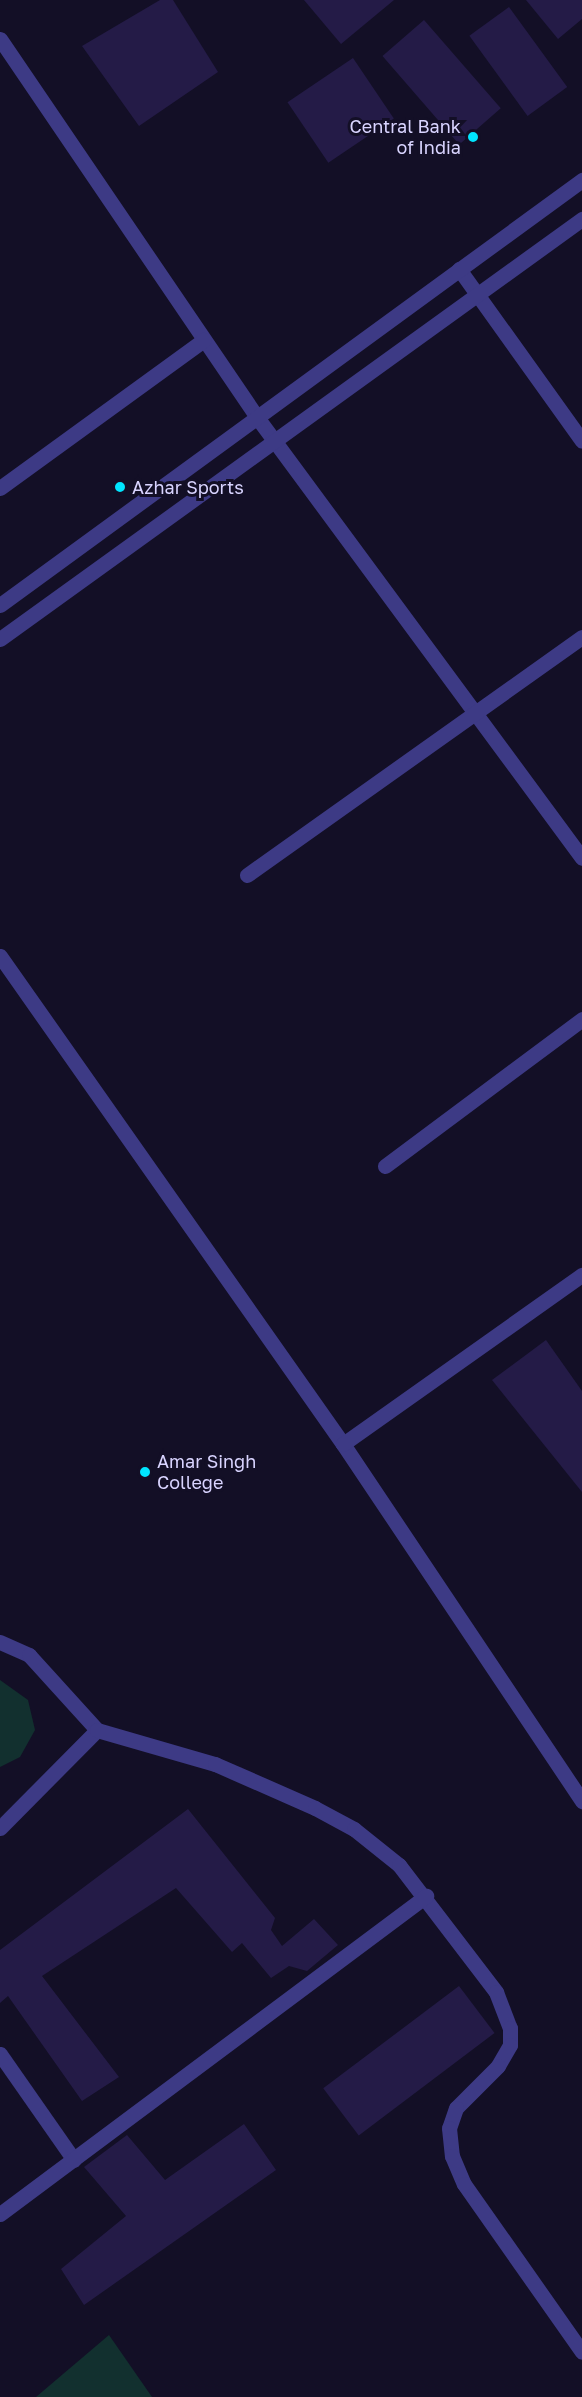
<!DOCTYPE html>
<html>
<head>
<meta charset="utf-8">
<style>
  body { margin:0 }
  #map { position:relative; width:582px; height:2397px; overflow:hidden; background:#130f26; font-family:"Golos Text",sans-serif }
  div>[style] { position:absolute }
  [style*='--x'] { left:calc(var(--x)*1px); top:calc(var(--y)*1px); width:calc(var(--w)*1px); rotate:calc(var(--a)*1deg) }
  .green>* { inset:0; background:#12302f }
  .building>* { inset:0; background:#241b47; transform-origin:0 0 }
  .minor>* { height:15px; margin:-7.5px; padding:0 7.5px; transform-origin:7.5px; border-radius:7.5px; background:#3d3a85 }
  .tertiary>* { height:15px; margin:-7.5px; padding:0 7.5px; transform-origin:7.5px; border-radius:7.5px; background:#3d3a85 }
  .dots>* { width:16px; height:16px; translate:-50% -50%; box-sizing:border-box; border:3px solid #130f26; border-radius:50% }
  span { translate:-50% -50%; white-space:nowrap; text-align:center; line-height:1.15; -webkit-text-stroke:6px #130f26; paint-order:stroke }
  .poi-label { font-size:18px; color:#d9d4ff }
  .right { translate:-100% -50%; text-align:right }
  .left { translate:0 -50%; text-align:left }
</style>
</head>
<body>
<div id="map">
  <div class="green">
    <i style="clip-path:polygon(0 1680px,28px 1700px,35px 1730px,20px 1757px,0 1767px)"></i>
    <i style="clip-path:polygon(109px 2335px,152px 2397px,36px 2397px)"></i>
  </div>
  <div class="building">
    <i style="clip-path:polygon(160px 0,173px 0,218px 72px,139px 126px,82px 46px)"></i>
    <i style="clip-path:polygon(304px 0,394px 0,341px 44px)"></i>
    <i style="clip-path:polygon(526px 0,582px 0,582px 19px,558px 39px)"></i>
    <i style="left:509px;top:7px;width:99px;height:49px;rotate:54deg"></i>
    <i style="left:424px;top:20px;width:117px;height:55px;rotate:49deg"></i>
    <i style="left:353px;top:58px;width:73px;height:79px;rotate:56deg"></i>
    <i style="clip-path:polygon(546px 1340px,582px 1391px,582px 1492px,492px 1380px)"></i>
    <i style="clip-path:polygon(188px 1809px,275px 1918px,271px 1930px,282px 1946px,314px 1919px,338px 1945px,307px 1971px,289px 1966px,271px 1978px,242px 1943px,232px 1952px,176px 1888px,42px 1976px,119px 2077px,82px 2101px,8px 1996px,0 2003px,0 1950px)"></i>
    <i style="left:459px;top:1986px;width:59px;height:170px;rotate:53deg"></i>
    <i style="clip-path:polygon(244px 2124px,276px 2170px,84px 2305px,61px 2269px,126px 2216px,84px 2167px,127px 2135px,165px 2180px)"></i>
  </div>
  <div class="minor">
    <i style="--x:0;--y:39;--w:461;--a:55.8"></i>
    <i style="--x:259;--y:420;--w:544;--a:53.59"></i>
    <i style="--x:459;--y:269;--w:211;--a:54.4"></i>
    <i style="--x:0;--y:488;--w:252;--a:-36"></i>
    <i style="--x:247;--y:875;--w:411;--a:-35.4"></i>
    <i style="--x:0;--y:956;--w:596;--a:54.9"></i>
    <i style="--x:343;--y:1444;--w:430;--a:56.2"></i>
    <i style="--x:385;--y:1166;--w:246;--a:-36.7"></i>
    <i style="--x:343;--y:1444;--w:293;--a:-35.3"></i>
    <i style="--x:0;--y:1642;--w:32;--a:24"></i>
    <i style="--x:29;--y:1655;--w:101;--a:47.8"></i>
    <i style="--x:0;--y:1828;--w:138;--a:-45.3"></i>
    <i style="--x:97;--y:1730;--w:123;--a:16.1"></i>
    <i style="--x:215;--y:1764;--w:109;--a:23.7"></i>
    <i style="--x:315;--y:1808;--w:44;--a:28.3"></i>
    <i style="--x:354;--y:1829;--w:58;--a:38.7"></i>
    <i style="--x:399;--y:1865;--w:160;--a:52.6"></i>
    <i style="--x:496;--y:1992;--w:39;--a:69"></i>
    <i style="--x:510;--y:2028;--w:17;--a:90"></i>
    <i style="--x:510;--y:2045;--w:24;--a:120"></i>
    <i style="--x:498;--y:2066;--w:59;--a:135"></i>
    <i style="--x:456;--y:2108;--w:21;--a:109"></i>
    <i style="--x:449;--y:2128;--w:28;--a:84"></i>
    <i style="--x:452;--y:2156;--w:30;--a:67"></i>
    <i style="--x:464;--y:2184;--w:205;--a:54.9"></i>
    <i style="--x:0;--y:2054;--w:129;--a:55.1"></i>
    <i style="--x:0;--y:2214;--w:532;--a:-36.74"></i>
  </div>
  <div class="tertiary">
    <i style="--x:0;--y:605;--w:721;--a:-36.14"></i>
    <i style="--x:0;--y:639;--w:718;--a:-35.82"></i>
  </div>
  <div class="dots">
    <i style="left:473px;top:137px;background:#00e5ff"></i>
    <i style="left:120px;top:487px;background:#00e5ff"></i>
    <i style="left:145px;top:1472px;background:#00e5ff"></i>
  </div>
  <div class="poi-label">
    <span class="right" style="left:461px;top:137px">Central Bank<br>of India</span>
    <span class="left" style="left:132px;top:487px">Azhar Sports</span>
    <span class="left" style="left:157px;top:1472px">Amar Singh<br>College</span>
  </div>
</div>
</body>
</html>
